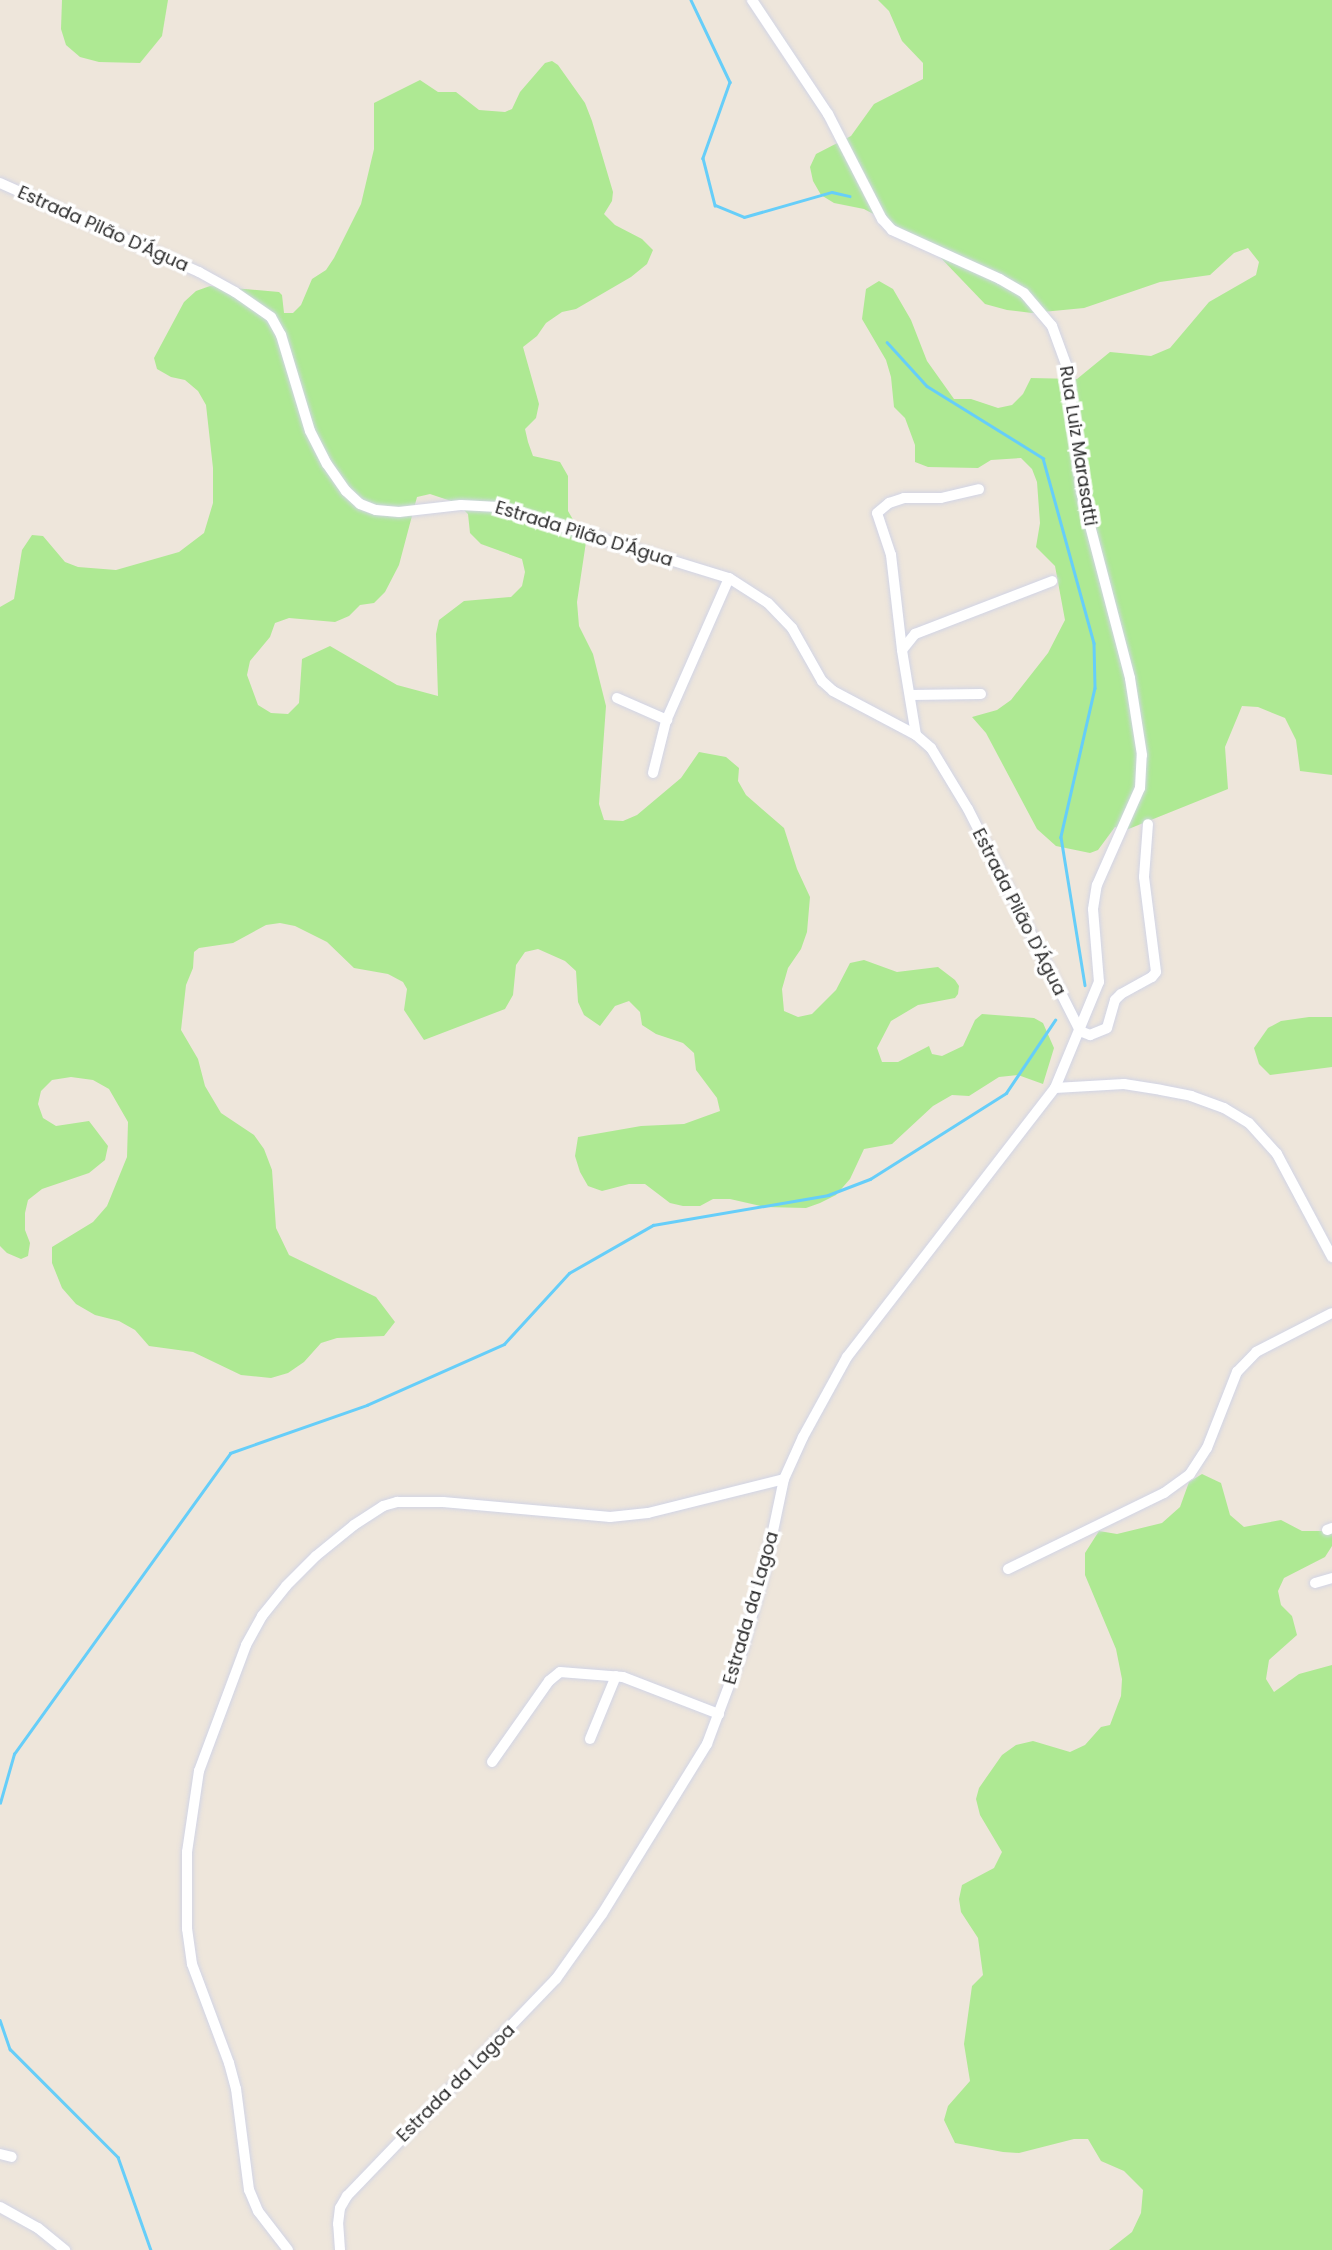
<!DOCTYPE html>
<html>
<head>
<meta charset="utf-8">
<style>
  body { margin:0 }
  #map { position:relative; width:1332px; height:2250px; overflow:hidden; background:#eee6db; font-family:Poppins,sans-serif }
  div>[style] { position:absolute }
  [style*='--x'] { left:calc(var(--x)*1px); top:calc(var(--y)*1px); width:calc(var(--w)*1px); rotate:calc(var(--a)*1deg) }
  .green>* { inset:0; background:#aee993 }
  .stream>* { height:2.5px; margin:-1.25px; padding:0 1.25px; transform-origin:1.25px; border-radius:1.25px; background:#66cef9 }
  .roads { filter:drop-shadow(0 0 2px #d1d4e5) drop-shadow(0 0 2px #d1d4e5) }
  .minor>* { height:10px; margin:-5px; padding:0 5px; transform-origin:5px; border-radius:5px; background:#fff }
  span { translate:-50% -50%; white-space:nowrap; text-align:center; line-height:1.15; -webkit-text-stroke:7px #fff; paint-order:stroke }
  .street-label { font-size:18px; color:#2b2b2b }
</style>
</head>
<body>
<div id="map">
  <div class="green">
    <i style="clip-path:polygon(62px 0,168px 0,162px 36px,140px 63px,99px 62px,80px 57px,66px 45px,61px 29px)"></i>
    <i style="clip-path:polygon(878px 0,1332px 0,1332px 775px,1300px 771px,1296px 740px,1285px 718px,1258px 707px,1242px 706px,1225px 747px,1228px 789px,1126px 830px,1115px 827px,1098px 850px,1090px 853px,1056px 846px,1037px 829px,986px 733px,972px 717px,997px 710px,1011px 700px,1048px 653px,1065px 620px,1055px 566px,1036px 547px,1040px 523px,1037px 482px,1032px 469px,1021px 458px,991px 460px,978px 468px,928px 467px,915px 462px,915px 445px,905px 418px,894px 407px,891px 377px,886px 360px,862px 319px,866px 289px,879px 281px,893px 289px,911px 320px,927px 361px,954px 399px,971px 399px,998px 408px,1012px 405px,1023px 394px,1031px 378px,1077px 379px,1110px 352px,1151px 356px,1170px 348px,1209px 302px,1256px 275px,1259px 262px,1248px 248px,1234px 253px,1210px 275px,1160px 282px,1084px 308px,1032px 313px,1007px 310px,985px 304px,937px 254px,913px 235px,864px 209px,834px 203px,821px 195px,813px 181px,810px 167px,816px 154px,851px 136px,874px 104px,923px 79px,923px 63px,902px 41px,889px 11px)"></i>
    <i style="clip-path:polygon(evenodd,552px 61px,558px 65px,585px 103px,592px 121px,613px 192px,612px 201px,604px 214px,615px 225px,642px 239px,653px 250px,647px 264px,631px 277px,576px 309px,562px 312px,546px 323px,537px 336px,523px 347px,539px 404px,536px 418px,525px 429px,528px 442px,533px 456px,560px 462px,568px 476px,568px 511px,586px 542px,577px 602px,579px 626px,593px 654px,606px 706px,599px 804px,604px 820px,623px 821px,637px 815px,681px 778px,699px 752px,726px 757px,739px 768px,738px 781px,746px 795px,784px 828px,797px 869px,810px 897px,807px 932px,801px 949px,788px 968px,782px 989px,784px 1011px,798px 1017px,812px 1014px,836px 990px,850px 963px,864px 960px,897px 972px,938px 967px,955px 980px,959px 986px,958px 994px,955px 998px,918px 1005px,891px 1021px,877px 1048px,882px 1062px,898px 1062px,929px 1046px,932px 1054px,942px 1056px,963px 1046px,975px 1020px,982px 1014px,1034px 1018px,1043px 1023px,1054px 1048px,1043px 1084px,1018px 1075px,999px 1077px,969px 1096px,952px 1095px,933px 1106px,892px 1144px,864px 1149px,850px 1179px,836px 1195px,820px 1203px,806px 1208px,765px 1207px,730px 1199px,713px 1199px,700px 1206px,683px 1206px,670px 1203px,645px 1184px,629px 1184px,602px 1191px,588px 1186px,580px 1172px,575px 1156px,578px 1137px,641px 1126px,684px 1124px,720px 1111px,717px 1098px,696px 1070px,694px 1053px,683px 1043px,656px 1034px,642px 1025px,640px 1012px,629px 1001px,615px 1006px,600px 1026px,584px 1015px,578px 1002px,576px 971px,565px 961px,538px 949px,525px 952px,516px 965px,513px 995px,505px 1009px,424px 1040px,404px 1010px,407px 989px,403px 982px,388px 974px,354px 968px,327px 942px,295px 926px,280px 923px,266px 925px,233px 943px,199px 948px,194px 952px,193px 968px,186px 985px,181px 1030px,198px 1059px,205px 1086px,221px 1113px,254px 1135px,264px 1149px,272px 1170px,276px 1228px,289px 1255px,376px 1297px,395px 1322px,384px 1336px,337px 1338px,321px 1343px,304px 1362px,288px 1373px,271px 1378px,241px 1375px,193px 1352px,149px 1346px,135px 1330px,119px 1321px,95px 1315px,76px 1304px,62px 1288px,52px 1263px,52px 1247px,93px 1222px,107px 1206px,127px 1157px,128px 1122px,109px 1089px,93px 1080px,71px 1077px,52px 1080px,41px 1091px,38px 1104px,43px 1118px,56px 1126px,89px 1121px,108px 1146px,105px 1160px,89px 1173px,42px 1189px,28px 1200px,25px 1213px,25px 1230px,30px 1243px,28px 1256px,21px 1259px,7px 1253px,0 1246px,0 607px,14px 599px,22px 550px,32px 535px,43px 536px,65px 562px,78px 567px,116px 570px,179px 552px,204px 533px,213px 503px,213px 468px,206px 405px,198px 391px,185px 380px,171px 377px,157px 369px,154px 358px,184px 302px,196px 291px,210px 286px,279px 292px,282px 295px,284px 313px,293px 313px,301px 305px,312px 279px,326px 270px,334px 258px,361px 204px,374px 149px,374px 103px,420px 80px,438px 92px,456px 92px,479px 110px,505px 112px,512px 109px,520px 92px,545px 63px,552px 61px,430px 494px,457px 503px,468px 514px,470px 533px,481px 544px,522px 559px,525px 572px,522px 586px,511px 597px,464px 601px,439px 620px,436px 634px,438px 696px,397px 685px,330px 646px,302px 659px,299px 703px,288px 714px,271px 713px,258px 705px,247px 675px,250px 661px,270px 637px,275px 623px,289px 618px,335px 622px,349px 616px,360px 605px,374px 603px,385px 592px,399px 565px,417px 497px,430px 494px)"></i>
    <i style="clip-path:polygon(1309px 1017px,1332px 1017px,1332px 1067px,1270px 1075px,1259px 1064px,1254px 1048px,1268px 1028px,1281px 1021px)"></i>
    <i style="clip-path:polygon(1202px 1474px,1221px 1483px,1230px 1515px,1244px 1527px,1281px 1520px,1302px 1531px,1332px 1531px,1332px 1546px,1325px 1557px,1284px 1578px,1278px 1591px,1281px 1605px,1292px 1616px,1297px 1635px,1269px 1660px,1266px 1679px,1274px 1692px,1299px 1674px,1332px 1665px,1332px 2250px,1109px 2250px,1132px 2232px,1141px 2213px,1143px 2190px,1124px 2171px,1101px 2161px,1088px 2139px,1074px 2139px,1019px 2153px,1003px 2152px,955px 2143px,944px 2120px,948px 2106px,970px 2081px,964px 2044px,972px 1986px,983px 1975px,978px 1938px,961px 1912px,959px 1899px,962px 1885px,994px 1868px,1002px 1852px,980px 1815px,976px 1799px,979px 1788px,1002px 1755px,1016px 1745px,1033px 1741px,1070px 1752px,1085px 1745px,1101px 1727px,1110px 1725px,1121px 1696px,1122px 1679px,1116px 1649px,1085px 1575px,1085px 1553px,1099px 1531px,1117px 1534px,1162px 1523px,1180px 1507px,1189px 1482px)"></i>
  </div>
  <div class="stream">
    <i style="--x:691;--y:0;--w:91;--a:64.6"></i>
    <i style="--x:730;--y:82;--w:81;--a:109.6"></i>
    <i style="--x:703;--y:158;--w:49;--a:75.7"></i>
    <i style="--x:715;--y:205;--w:31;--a:22"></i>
    <i style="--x:744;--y:217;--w:91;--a:-15.9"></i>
    <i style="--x:832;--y:192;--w:18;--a:13"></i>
    <i style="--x:887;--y:342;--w:59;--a:47.7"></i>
    <i style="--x:927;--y:386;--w:137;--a:31.8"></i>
    <i style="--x:1043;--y:458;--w:192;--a:74.6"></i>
    <i style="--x:1094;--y:643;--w:45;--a:88.7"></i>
    <i style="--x:1095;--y:688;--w:153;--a:102.9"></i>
    <i style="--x:1061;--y:837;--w:150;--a:80.8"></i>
    <i style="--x:0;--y:1803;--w:51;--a:-74.1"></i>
    <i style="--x:14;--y:1754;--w:370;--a:-54.3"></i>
    <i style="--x:230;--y:1453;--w:145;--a:-19.3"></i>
    <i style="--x:367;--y:1405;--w:150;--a:-24"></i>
    <i style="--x:504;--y:1344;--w:96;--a:-47.5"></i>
    <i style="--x:569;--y:1273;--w:97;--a:-29.7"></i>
    <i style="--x:653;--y:1225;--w:178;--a:-9.7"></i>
    <i style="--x:828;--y:1195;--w:45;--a:-20.9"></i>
    <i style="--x:870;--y:1179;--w:161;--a:-32.3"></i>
    <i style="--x:1006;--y:1093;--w:88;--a:-56.1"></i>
    <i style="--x:0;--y:2020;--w:31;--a:71"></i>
    <i style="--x:10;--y:2049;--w:153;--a:45"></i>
    <i style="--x:118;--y:2157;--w:99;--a:70.5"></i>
  </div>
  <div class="roads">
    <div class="minor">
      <i style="--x:0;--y:183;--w:218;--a:24.1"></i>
      <i style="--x:199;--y:272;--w:41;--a:29.1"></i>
      <i style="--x:235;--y:292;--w:44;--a:34.8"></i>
      <i style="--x:271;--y:317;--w:21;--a:61"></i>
      <i style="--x:281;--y:335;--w:100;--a:73.2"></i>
      <i style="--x:310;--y:431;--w:37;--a:63"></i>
      <i style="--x:327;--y:464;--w:33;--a:55"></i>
      <i style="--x:346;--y:491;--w:19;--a:43"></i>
      <i style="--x:360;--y:504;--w:17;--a:21"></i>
      <i style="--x:376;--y:510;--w:23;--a:5"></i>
      <i style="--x:399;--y:512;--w:62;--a:-6.4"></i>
      <i style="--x:461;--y:505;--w:37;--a:3"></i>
      <i style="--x:498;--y:507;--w:242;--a:17.1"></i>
      <i style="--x:729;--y:578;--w:46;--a:32.7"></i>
      <i style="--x:768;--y:603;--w:35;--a:46"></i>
      <i style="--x:792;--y:628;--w:61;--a:60.5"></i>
      <i style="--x:822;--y:681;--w:15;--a:42"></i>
      <i style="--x:833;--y:691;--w:94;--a:27.9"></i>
      <i style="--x:916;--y:735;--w:20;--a:41"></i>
      <i style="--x:931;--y:748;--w:71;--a:58.8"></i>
      <i style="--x:968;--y:809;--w:249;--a:63.2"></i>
      <i style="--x:1080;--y:1031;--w:11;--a:22"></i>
      <i style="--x:1090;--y:1035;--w:18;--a:-22"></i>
      <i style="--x:1107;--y:1028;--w:29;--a:-74"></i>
      <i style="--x:1115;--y:1000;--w:8;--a:-45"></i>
      <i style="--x:1121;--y:994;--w:35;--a:-29"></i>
      <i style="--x:1152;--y:977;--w:6;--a:-51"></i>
      <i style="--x:1156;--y:972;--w:96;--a:-97.2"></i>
      <i style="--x:1144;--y:877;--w:53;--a:-85.7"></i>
      <i style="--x:902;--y:650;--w:96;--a:-96.6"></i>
      <i style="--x:891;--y:555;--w:44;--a:-108.4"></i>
      <i style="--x:877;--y:513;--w:16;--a:-40"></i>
      <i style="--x:889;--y:503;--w:16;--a:-18"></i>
      <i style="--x:904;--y:498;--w:37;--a:0"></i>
      <i style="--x:941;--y:498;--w:39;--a:-13"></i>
      <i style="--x:911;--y:695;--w:70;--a:-0.8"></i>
      <i style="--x:617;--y:698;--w:55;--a:23.7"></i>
      <i style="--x:916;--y:735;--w:86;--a:-99.4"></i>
      <i style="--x:902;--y:650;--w:21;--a:-51"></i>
      <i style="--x:915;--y:634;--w:147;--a:-21.1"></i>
      <i style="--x:653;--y:773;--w:54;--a:-76"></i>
      <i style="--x:666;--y:721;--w:156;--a:-66.2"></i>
      <i style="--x:1055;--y:1088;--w:69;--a:-3.3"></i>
      <i style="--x:1124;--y:1084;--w:37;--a:9"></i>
      <i style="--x:1161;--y:1090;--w:31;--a:11"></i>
      <i style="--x:1191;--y:1096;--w:35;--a:20"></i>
      <i style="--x:1224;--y:1108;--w:29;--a:31"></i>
      <i style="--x:1249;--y:1123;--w:42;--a:47.9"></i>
      <i style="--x:1277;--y:1154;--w:117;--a:61.9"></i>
      <i style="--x:1327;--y:1530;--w:5;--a:-22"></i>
      <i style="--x:1008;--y:1569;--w:174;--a:-26"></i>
      <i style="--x:1164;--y:1493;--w:32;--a:-36"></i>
      <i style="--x:1190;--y:1474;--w:31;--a:-57"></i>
      <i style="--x:1207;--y:1448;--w:82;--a:-68.5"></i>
      <i style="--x:1237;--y:1372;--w:28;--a:-46"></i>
      <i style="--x:1256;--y:1352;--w:85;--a:-27.2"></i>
      <i style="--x:1315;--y:1583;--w:18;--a:-16"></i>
      <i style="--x:590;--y:1739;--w:68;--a:-67.6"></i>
      <i style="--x:492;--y:1762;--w:99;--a:-54.9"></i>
      <i style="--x:549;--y:1681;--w:14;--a:-39"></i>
      <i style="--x:560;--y:1672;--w:63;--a:4.5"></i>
      <i style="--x:623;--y:1677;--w:103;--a:21.1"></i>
      <i style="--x:0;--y:2154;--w:12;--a:14"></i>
      <i style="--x:0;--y:2207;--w:43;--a:28.9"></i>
      <i style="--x:38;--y:2228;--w:35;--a:39"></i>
      <i style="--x:288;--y:2250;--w:49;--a:-127.6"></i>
      <i style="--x:258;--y:2211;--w:23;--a:-113"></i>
      <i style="--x:249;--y:2190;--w:102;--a:-97.3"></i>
      <i style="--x:236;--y:2089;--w:27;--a:-105"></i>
      <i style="--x:229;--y:2063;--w:106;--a:-110.5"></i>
      <i style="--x:192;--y:1964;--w:35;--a:-98"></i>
      <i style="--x:187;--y:1929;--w:77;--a:-90"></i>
      <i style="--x:187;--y:1852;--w:82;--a:-81.6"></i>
      <i style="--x:199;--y:1771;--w:134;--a:-69.5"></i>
      <i style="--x:246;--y:1645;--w:33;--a:-61"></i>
      <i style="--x:262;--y:1616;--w:38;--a:-51"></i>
      <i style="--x:286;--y:1586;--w:42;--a:-45"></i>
      <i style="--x:316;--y:1556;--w:49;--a:-39.2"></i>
      <i style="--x:354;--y:1525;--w:35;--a:-33"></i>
      <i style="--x:383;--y:1506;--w:15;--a:-16"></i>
      <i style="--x:397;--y:1502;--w:46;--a:0"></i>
      <i style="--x:443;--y:1502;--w:168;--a:5.1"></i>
      <i style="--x:610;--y:1517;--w:38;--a:-6"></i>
      <i style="--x:648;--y:1513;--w:140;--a:-14"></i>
      <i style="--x:340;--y:2250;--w:26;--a:-94"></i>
      <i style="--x:338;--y:2224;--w:16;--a:-83"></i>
      <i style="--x:340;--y:2208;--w:14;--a:-60"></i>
      <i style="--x:347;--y:2196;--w:301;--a:-46.1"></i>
      <i style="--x:556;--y:1979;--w:80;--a:-54.7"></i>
      <i style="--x:602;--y:1914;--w:200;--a:-58.3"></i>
      <i style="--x:707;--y:1744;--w:103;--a:-69.4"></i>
      <i style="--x:743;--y:1648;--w:82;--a:-74.4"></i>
      <i style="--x:765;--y:1569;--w:92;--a:-78.1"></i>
      <i style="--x:784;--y:1479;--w:46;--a:-65.7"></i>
      <i style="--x:803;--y:1437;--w:91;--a:-61.2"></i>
      <i style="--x:847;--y:1357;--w:340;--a:-52.3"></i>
      <i style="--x:1055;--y:1088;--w:115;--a:-67.5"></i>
      <i style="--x:1099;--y:982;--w:73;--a:-94.7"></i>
      <i style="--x:1093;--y:909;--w:24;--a:-81"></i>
      <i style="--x:1097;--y:885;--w:106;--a:-66.1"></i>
      <i style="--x:1140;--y:788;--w:33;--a:-87"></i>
      <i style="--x:1142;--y:755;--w:78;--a:-98.9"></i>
      <i style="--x:1130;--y:678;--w:189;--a:-104.7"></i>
      <i style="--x:1082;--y:495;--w:129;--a:-96.7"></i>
      <i style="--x:1067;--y:367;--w:44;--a:-110.1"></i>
      <i style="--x:1052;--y:326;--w:43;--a:-130.3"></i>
      <i style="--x:1024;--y:293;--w:28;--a:-150"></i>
      <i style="--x:1000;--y:279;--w:119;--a:-155.6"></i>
      <i style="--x:892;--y:230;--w:15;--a:-132"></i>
      <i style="--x:882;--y:219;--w:118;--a:-117.2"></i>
      <i style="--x:828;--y:114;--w:137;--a:-123.7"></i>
    </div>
  </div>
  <div class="street-label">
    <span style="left:103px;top:229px;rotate:24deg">Estrada Pilão D'Água</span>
    <span style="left:1078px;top:446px;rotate:81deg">Rua Luiz Marasatti</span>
    <span style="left:584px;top:534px;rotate:17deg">Estrada Pilão D'Água</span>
    <span style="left:1019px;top:912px;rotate:63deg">Estrada Pilão D'Água</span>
    <span style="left:751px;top:1608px;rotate:-74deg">Estrada da Lagoa</span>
    <span style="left:456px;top:2083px;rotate:-45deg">Estrada da Lagoa</span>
  </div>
</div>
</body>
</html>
